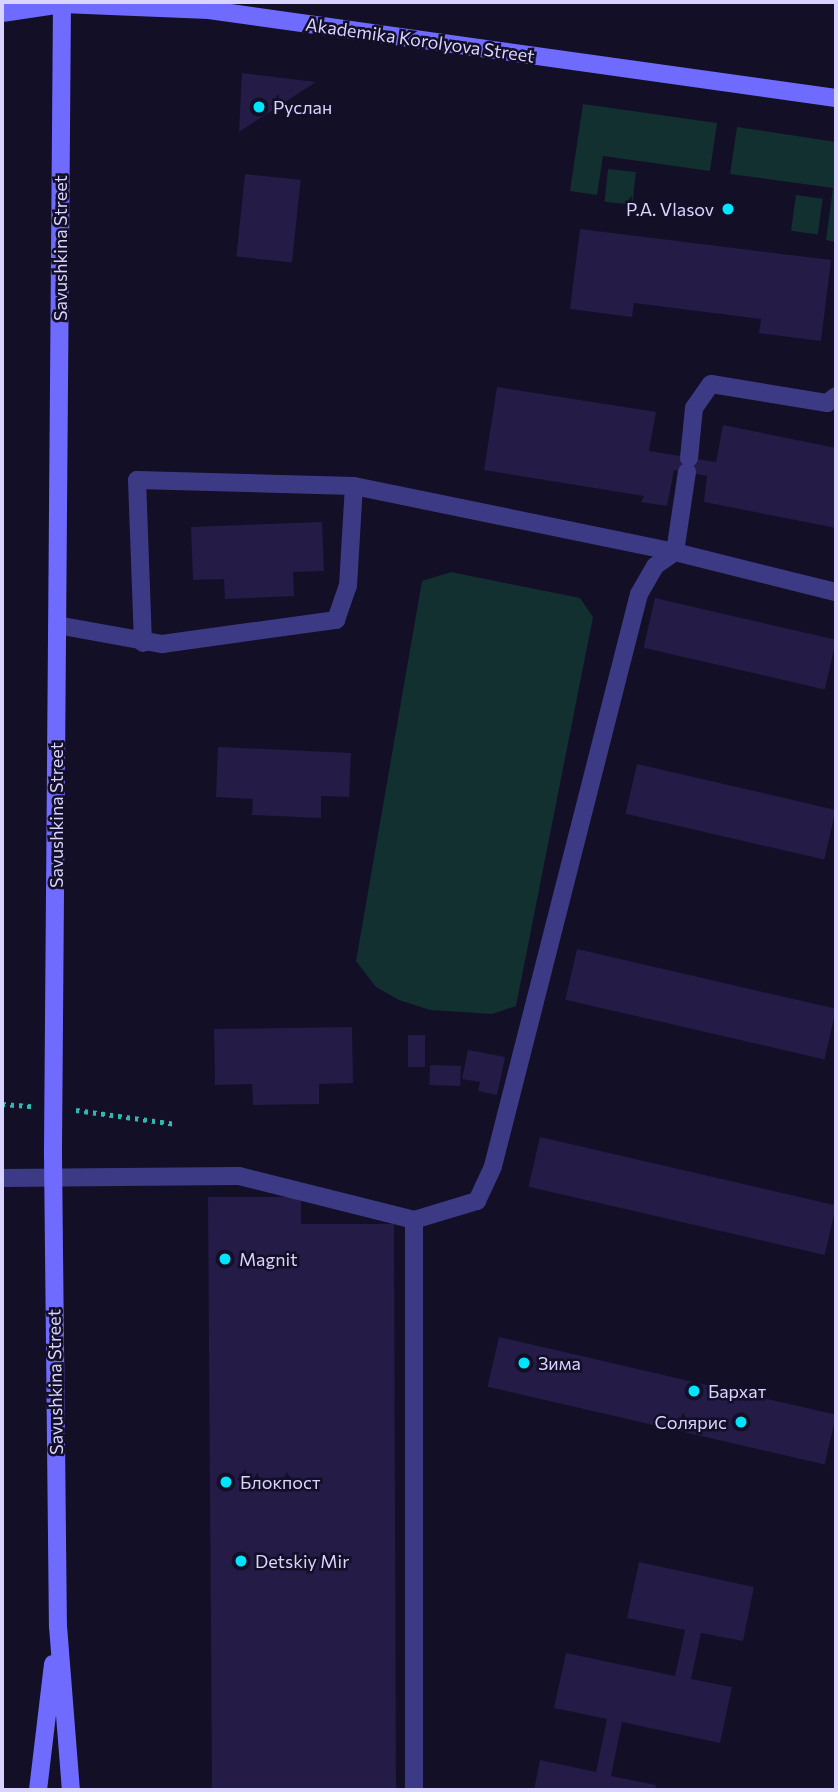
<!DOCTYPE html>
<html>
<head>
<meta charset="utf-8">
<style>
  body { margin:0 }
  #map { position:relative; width:838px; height:1792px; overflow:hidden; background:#130f26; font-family:Commissioner,sans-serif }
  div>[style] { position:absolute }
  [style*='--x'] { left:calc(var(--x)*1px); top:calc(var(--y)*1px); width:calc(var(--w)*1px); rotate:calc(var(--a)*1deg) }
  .green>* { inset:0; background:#12302f; transform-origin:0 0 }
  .building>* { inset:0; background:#241b47; transform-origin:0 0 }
  .path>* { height:4.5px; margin-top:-2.25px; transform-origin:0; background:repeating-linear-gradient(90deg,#2fb8b0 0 3.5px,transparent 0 8.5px) }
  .lane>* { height:18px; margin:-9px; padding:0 9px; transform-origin:9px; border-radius:9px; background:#3d3a85 }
  .secondary>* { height:18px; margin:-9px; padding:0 9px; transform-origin:9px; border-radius:9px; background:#6f6bff }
  .dots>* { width:19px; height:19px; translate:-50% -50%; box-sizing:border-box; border:4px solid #130f26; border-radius:50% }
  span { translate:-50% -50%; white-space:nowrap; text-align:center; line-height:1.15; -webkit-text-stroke:5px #130f26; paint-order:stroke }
  .street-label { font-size:18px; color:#d9d4ff }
  .poi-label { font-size:18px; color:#d9d4ff }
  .left { translate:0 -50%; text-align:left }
  .right { translate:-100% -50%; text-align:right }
  .frame { position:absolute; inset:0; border:4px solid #d9d4ff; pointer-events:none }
</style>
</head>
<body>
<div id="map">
  <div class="green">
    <i style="clip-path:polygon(583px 104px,717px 123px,710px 171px,603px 156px,597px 195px,570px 191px)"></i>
    <i style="clip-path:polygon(737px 127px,836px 142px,836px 242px,826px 240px,833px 188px,730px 174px)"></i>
    <i style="left:608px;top:169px;width:28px;height:33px;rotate:6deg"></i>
    <i style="left:796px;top:195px;width:27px;height:36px;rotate:8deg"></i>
    <i style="clip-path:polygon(451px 572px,580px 598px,593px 617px,516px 1006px,492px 1014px,430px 1010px,399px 1000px,376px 987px,356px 961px,422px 581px)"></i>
  </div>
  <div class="building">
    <i style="clip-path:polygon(242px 73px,316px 82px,239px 132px)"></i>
    <i style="left:245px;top:174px;width:56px;height:83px;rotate:6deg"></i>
    <i style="clip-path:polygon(580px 229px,831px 260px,821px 341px,759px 333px,761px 319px,634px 303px,632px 317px,570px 309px)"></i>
    <i style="clip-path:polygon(497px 387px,656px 412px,649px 451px,716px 462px,723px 425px,836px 448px,836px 528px,704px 502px,707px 476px,687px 472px,674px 470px,667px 506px,641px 502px,644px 496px,484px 470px)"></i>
    <i style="clip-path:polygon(322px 522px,324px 571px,293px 572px,294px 596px,225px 599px,224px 579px,193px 580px,191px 527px)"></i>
    <i style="left:655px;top:598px;width:186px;height:51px;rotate:13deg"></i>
    <i style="clip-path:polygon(218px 747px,351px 753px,349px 797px,321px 796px,321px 818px,252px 815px,253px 799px,216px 797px)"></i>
    <i style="left:637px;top:764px;width:204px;height:51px;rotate:13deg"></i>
    <i style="left:577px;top:949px;width:266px;height:52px;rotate:13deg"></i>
    <i style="clip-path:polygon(352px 1027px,353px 1083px,319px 1084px,319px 1104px,253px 1105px,252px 1084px,215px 1085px,214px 1029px)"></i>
    <i style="left:425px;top:1035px;width:32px;height:17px;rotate:90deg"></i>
    <i style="clip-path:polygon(468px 1050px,505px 1057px,497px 1095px,478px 1091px,480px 1082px,462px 1079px)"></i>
    <i style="left:430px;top:1065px;width:31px;height:20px;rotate:2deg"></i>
    <i style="left:540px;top:1137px;width:304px;height:51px;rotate:13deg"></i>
    <i style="clip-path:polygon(208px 1197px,301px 1197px,301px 1224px,394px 1224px,396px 1790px,212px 1790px)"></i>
    <i style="left:499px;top:1337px;width:346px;height:51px;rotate:13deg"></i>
    <i style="clip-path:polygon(639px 1562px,754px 1587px,743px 1641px,701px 1633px,691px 1679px,732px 1687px,720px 1743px,622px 1722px,611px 1776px,656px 1785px,655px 1790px,534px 1790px,540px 1760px,596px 1772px,607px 1719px,554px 1708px,566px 1653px,675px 1676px,685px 1630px,627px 1618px)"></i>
  </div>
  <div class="path">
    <i style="--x:2;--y:1104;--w:31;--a:4"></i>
    <i style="--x:76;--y:1110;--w:101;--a:8"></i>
  </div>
  <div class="lane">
    <i style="--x:689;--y:458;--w:50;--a:-84.3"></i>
    <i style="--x:694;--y:408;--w:29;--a:-55"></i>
    <i style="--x:711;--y:384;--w:118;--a:9.3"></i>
    <i style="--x:827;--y:403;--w:11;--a:-38"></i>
    <i style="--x:57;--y:625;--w:107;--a:10.3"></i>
    <i style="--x:162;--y:644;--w:176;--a:-7.9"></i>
    <i style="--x:336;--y:620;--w:36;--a:-71"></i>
    <i style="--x:348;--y:586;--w:100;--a:-86.6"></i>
    <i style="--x:143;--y:643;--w:163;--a:-92.1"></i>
    <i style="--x:137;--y:480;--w:217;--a:1.6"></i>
    <i style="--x:354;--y:486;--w:328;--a:11.6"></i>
    <i style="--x:675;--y:552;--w:166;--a:14"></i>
    <i style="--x:2;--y:1178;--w:237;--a:-0.5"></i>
    <i style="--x:239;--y:1176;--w:180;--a:14.1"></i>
    <i style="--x:414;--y:1220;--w:66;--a:-16.8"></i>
    <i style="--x:477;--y:1201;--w:38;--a:-65"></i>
    <i style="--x:493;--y:1166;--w:590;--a:-75.68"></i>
    <i style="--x:639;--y:594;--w:32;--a:-60"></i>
    <i style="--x:655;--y:566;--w:24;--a:-35"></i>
    <i style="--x:675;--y:552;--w:81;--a:-81.5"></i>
    <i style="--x:414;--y:1220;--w:570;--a:90"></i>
  </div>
  <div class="secondary">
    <i style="--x:62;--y:2;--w:1153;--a:90.45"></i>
    <i style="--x:53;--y:1155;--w:471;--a:89.4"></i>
    <i style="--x:58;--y:1626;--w:165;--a:85.5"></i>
    <i style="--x:2;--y:13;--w:61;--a:-8.5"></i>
    <i style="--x:62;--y:4;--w:147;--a:2.3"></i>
    <i style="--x:209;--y:10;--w:633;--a:7.99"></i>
    <i style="--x:38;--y:1790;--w:127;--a:-83.2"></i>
  </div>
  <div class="dots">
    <i style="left:259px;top:107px;background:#00e5ff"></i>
    <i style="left:728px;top:209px;background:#00e5ff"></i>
    <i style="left:225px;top:1259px;background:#00e5ff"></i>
    <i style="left:524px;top:1363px;background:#00e5ff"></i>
    <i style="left:694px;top:1391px;background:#00e5ff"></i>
    <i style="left:741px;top:1422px;background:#00e5ff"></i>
    <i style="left:226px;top:1482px;background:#00e5ff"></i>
    <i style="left:241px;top:1561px;background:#00e5ff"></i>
  </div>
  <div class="street-label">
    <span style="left:420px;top:40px;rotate:8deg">Akademika Korolyova Street</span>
    <span style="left:60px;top:248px;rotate:-90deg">Savushkina Street</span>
    <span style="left:56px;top:815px;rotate:-90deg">Savushkina Street</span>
    <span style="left:55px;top:1382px;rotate:-91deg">Savushkina Street</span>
  </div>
  <div class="poi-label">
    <span class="left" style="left:273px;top:107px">Руслан</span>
    <span class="right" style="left:714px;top:209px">P.A. Vlasov</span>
    <span class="left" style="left:239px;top:1259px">Magnit</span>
    <span class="left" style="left:538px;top:1363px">Зима</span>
    <span class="left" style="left:708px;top:1391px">Бархат</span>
    <span class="right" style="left:727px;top:1422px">Солярис</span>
    <span class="left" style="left:240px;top:1482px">Блокпост</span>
    <span class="left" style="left:255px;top:1561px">Detskiy Mir</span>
  </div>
  <div class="frame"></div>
</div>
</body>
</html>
